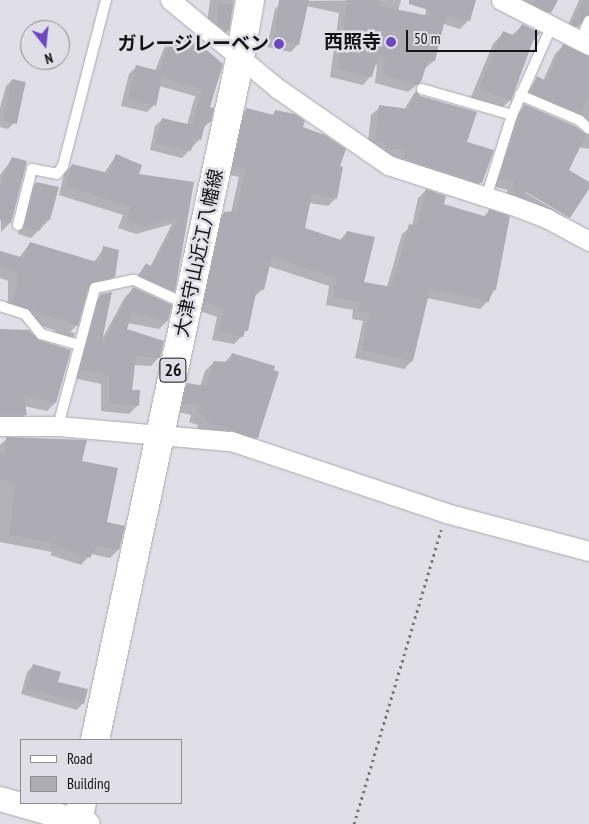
<!DOCTYPE html>
<html>
<head>
<meta charset="utf-8">
<style>
  body { margin:0 }
  #map { position:relative; width:589px; height:824px; overflow:hidden; background:#e0dfe7; font-family:"PT Sans Narrow","Noto Sans JP",sans-serif }
  div>[style] { position:absolute }
  [style*='--x'] { left:calc(var(--x)*1px); top:calc(var(--y)*1px); width:calc(var(--w)*1px); rotate:calc(var(--a)*1deg) }
  .shadow>* { inset:0; background:#0003 }
  .building>* { inset:0; background:#adabb3; transform-origin:0 0 }
  .path>* { height:3px; margin-top:-1.5px; transform-origin:0; background:repeating-linear-gradient(90deg,#78787d 0 2.5px,transparent 0 6.5px) }
  .roads { filter:drop-shadow(0 0 1px #aaa9b1) drop-shadow(0 0 1px #aaa9b1) }
  .service>* { height:10px; margin:-5px; padding:0 5px; transform-origin:5px; border-radius:5px; background:#fff }
  .minor>* { height:19px; margin:-9.5px; padding:0 9.5px; transform-origin:9.5px; border-radius:9.5px; background:#fff }
  .tertiary>* { height:24px; margin:-12px; padding:0 12px; transform-origin:12px; border-radius:12px; background:#fff }
  .primary>* { height:28px; margin:-14px; padding:0 14px; transform-origin:14px; border-radius:14px; background:#fff }
  .dots>* { width:14px; height:14px; translate:-50% -50%; box-sizing:border-box; border:2px solid #e0dfe7; border-radius:50% }
  span { translate:-50% -50%; white-space:nowrap; text-align:center; line-height:1.15; -webkit-text-stroke:5px #e0dfe7; paint-order:stroke }
  .shield-label span { padding:1px 4px; background:#e0dfe7; border:1px solid; border-radius:4px; -webkit-text-stroke-width:0 }
  .shield-label { font-size:18px; color:#141416; font-weight:700 }
  .poi-label { font-size:19px; color:#141416; font-weight:700 }
  .right { translate:-100% -50%; text-align:right }
  .street-label { font-size:19px; color:#141416 }
  .legend { position:absolute; left:20px; top:739px; width:162px; height:65px; box-sizing:border-box; background:#e0dfe7; border:1px solid #8e8e93; margin:0; padding:6px 9px; list-style:none; font-size:15px; color:#141416 }
  .legend li { display:flex; align-items:center; gap:10px; height:25px }
  .legend b { width:25px; border:1px solid #8e8e93 }
  .north { position:absolute; left:20px; top:20px; width:50px; height:50px; box-sizing:border-box; background:#e0dfe7; border:1px solid #8e8e93; border-radius:50%; rotate:164deg; font-size:14px; font-weight:700; line-height:20px; text-align:center; color:#141416 }
  .north::after { content:''; display:block; margin:auto; width:18px; height:22px; background:#6d48c0; clip-path:polygon(50% 0,100% 100%,50% 72%,0 100%) }
  .scale { position:absolute; left:406px; top:30px; width:131px; height:22px; box-sizing:border-box; border:2px solid #141416; border-top:0; padding-left:6px; font-size:15px; line-height:18px; white-space:nowrap; color:#141416; -webkit-text-stroke:4px #e0dfe7; paint-order:stroke }
</style>
</head>
<body>
<div id="map">
  <div class="shadow">
    <i style="clip-path:polygon(210px 0,234px 0,228px 31px,222px 36px,207px 23px)"></i>
    <i style="clip-path:polygon(401px 0,398px 11px,425px 16px,428px 0,474px 0,468px 21px,460px 29px,441px 23px,434px 61px,424px 69px,420px 82px,408px 92px,375px 83px,377px 65px,374px 64px,371px 76px,363px 85px,330px 77px,339px 13px,306px 6px,298px 44px,291px 52px,267px 47px,275px 9px,283px 1px)"></i>
    <i style="clip-path:polygon(502px 0,557px 0,542px 20px)"></i>
    <i style="clip-path:polygon(579px 0,589px 0,589px 46px,587px 24px,580px 23px,570px 34px,565px 32px)"></i>
    <i style="clip-path:polygon(523px 25px,532px 41px,510px 100px,499px 111px,470px 99px,493px 44px,503px 33px,511px 36px)"></i>
    <i style="clip-path:polygon(184px 40px,201px 47px,210px 122px,203px 128px,199px 140px,182px 158px,150px 150px,155px 126px,163px 119px,187px 125px,195px 96px,159px 86px,154px 105px,147px 112px,121px 106px,129px 74px,136px 67px,155px 71px,164px 48px,171px 41px,180px 44px)"></i>
    <i style="clip-path:polygon(563px 46px,589px 58px,589px 149px,579px 147px,567px 170px,589px 186px,520px 189px,568px 218px,561px 225px,503px 199px,508px 190px,492px 186px,517px 114px,525px 106px,575px 127px,587px 137px,574px 122px,523px 100px,537px 78px,543px 81px,555px 54px)"></i>
    <i style="clip-path:polygon(12px 80px,14px 123px,8px 129px,0 127px,0 108px,6px 86px)"></i>
    <i style="clip-path:polygon(415px 92px,465px 143px,481px 182px,472px 191px,396px 167px,399px 158px,377px 156px,367px 150px,371px 115px,380px 107px,404px 110px)"></i>
    <i style="clip-path:polygon(246px 110px,272px 115px,276px 111px,302px 128px,338px 167px,336px 198px,328px 206px,309px 203px,304px 228px,339px 241px,347px 232px,363px 283px,387px 287px,402px 234px,412px 226px,418px 198px,426px 190px,443px 205px,483px 217px,489px 211px,495px 289px,488px 301px,480px 309px,427px 298px,412px 361px,404px 369px,355px 358px,363px 321px,352px 319px,353px 310px,326px 305px,329px 286px,268px 266px,263px 289px,254px 297px,242px 336px,234px 344px,212px 340px,217px 317px,197px 310px,216px 221px,224px 213px,231px 213px,239px 177px,226px 174px,238px 118px)"></i>
    <i style="clip-path:polygon(116px 156px,137px 176px,193px 183px,174px 291px,165px 299px,132px 283px,146px 265px,150px 267px,172px 224px,136px 234px,118px 228px,123px 215px,59px 195px,64px 174px,72px 165px,104px 173px)"></i>
    <i style="clip-path:polygon(13px 158px,10px 223px,1px 232px,0 175px)"></i>
    <i style="clip-path:polygon(36px 183px,49px 220px,31px 238px,18px 234px,29px 190px)"></i>
    <i style="clip-path:polygon(30px 243px,94px 262px,104px 248px,114px 276px,105px 286px,87px 290px,76px 326px,70px 332px,75px 333px,74px 336px,66px 344px,49px 338px,56px 331px,4px 312px,8px 299px,8px 281px,0 278px,0 252px,19px 258px)"></i>
    <i style="clip-path:polygon(133px 289px,167px 321px,159px 329px,128px 323px,126px 330px,159px 357px,151px 366px,133px 365px,131px 391px,138px 405px,129px 414px,101px 411px,101px 384px,73px 378px,92px 304px,101px 295px,102px 339px,125px 297px)"></i>
    <i style="clip-path:polygon(0 329px,55px 403px,47px 411px,24px 406px,26px 414px,17px 423px,0 423px)"></i>
    <i style="clip-path:polygon(233px 354px,257px 437px,248px 446px,197px 429px,198px 425px,189px 422px,191px 415px,175px 411px,179px 393px,188px 384px,200px 387px,205px 371px,214px 362px,224px 363px)"></i>
    <i style="clip-path:polygon(7px 439px,80px 462px,118px 550px,110px 558px,91px 554px,81px 565px,50px 555px,52px 552px,0 542px,0 445px)"></i>
    <i style="clip-path:polygon(33px 666px,83px 703px,77px 710px,21px 694px,27px 672px)"></i>
  </div>
  <div class="building">
    <i style="clip-path:polygon(279px 0,309px 0,299px 45px,274px 39px)"></i>
    <i style="clip-path:polygon(347px 0,380px 0,379px 6px,430px 16px,432px 11px,409px 4px,409px 0,476px 0,470px 21px,446px 15px,435px 61px,428px 60px,421px 82px,417px 85px,383px 75px,385px 57px,378px 56px,372px 77px,338px 69px)"></i>
    <i style="clip-path:polygon(536px 0,558px 0,551px 13px,533px 4px)"></i>
    <i style="clip-path:polygon(583px 0,589px 0,589px 14px,583px 18px,579px 27px,572px 24px)"></i>
    <i style="clip-path:polygon(217px 3px,233px 5px,229px 31px,218px 25px)"></i>
    <i style="clip-path:polygon(522px 24px,540px 33px,533px 41px,511px 101px,479px 88px,503px 31px,515px 36px)"></i>
    <i style="clip-path:polygon(171px 39px,182px 43px,184px 39px,201px 45px,223px 64px,210px 107px,214px 108px,211px 122px,206px 121px,201px 140px,194px 138px,191px 151px,156px 143px,162px 118px,192px 125px,202px 89px,162px 78px,156px 106px,128px 99px,136px 65px,159px 71px)"></i>
    <i style="clip-path:polygon(563px 44px,589px 56px,589px 97px,581px 113px,530px 92px,537px 76px,546px 81px)"></i>
    <i style="left:12px;top:79px;width:14px;height:43px;rotate:12deg"></i>
    <i style="clip-path:polygon(416px 91px,420px 96px,477px 112px,467px 142px,494px 150px,482px 183px,404px 158px,406px 150px,385px 148px,386px 144px,375px 142px,379px 105px,409px 109px)"></i>
    <i style="clip-path:polygon(524px 104px,575px 126px,586px 135px,569px 170px,589px 182px,589px 189px,570px 218px,526px 192px,523px 197px,511px 191px,515px 182px,500px 178px)"></i>
    <i style="clip-path:polygon(246px 108px,274px 115px,275px 110px,295px 114px,305px 121px,303px 127px,325px 135px,346px 149px,340px 166px,343px 167px,337px 199px,312px 194px,305px 228px,344px 241px,347px 231px,375px 237px,364px 282px,392px 287px,409px 224px,417px 226px,426px 189px,446px 196px,444px 204px,487px 217px,489px 209px,510px 216px,496px 290px,492px 289px,489px 302px,430px 289px,413px 361px,388px 356px,362px 350px,370px 313px,359px 311px,361px 302px,333px 297px,336px 279px,272px 256px,264px 290px,257px 288px,248px 331px,245px 331px,243px 337px,219px 332px,224px 309px,204px 302px,224px 212px,237px 211px,246px 169px,233px 166px)"></i>
    <i style="clip-path:polygon(116px 154px,142px 165px,139px 174px,194px 182px,175px 291px,139px 275px,146px 263px,152px 267px,179px 217px,145px 227px,126px 220px,131px 207px,66px 186px,72px 164px,108px 173px)"></i>
    <i style="clip-path:polygon(12px 157px,27px 161px,11px 223px,0 220px,0 184px)"></i>
    <i style="clip-path:polygon(36px 182px,59px 187px,50px 220px,44px 219px,40px 231px,25px 227px)"></i>
    <i style="clip-path:polygon(30px 242px,100px 263px,103px 246px,119px 250px,115px 277px,94px 281px,89px 286px,78px 326px,12px 303px,17px 289px,17px 272px,0 267px,0 251px,24px 258px)"></i>
    <i style="clip-path:polygon(133px 287px,172px 305px,168px 321px,132px 313px,127px 329px,164px 341px,160px 358px,136px 356px,132px 390px,140px 390px,139px 406px,109px 403px,109px 376px,80px 369px,90px 332px,94px 332px,91px 331px,101px 294px,112px 292px,101px 346px)"></i>
    <i style="clip-path:polygon(0 329px,29px 330px,39px 340px,71px 350px,56px 403px,24px 396px,27px 415px,0 415px)"></i>
    <i style="clip-path:polygon(232px 353px,275px 366px,274px 370px,279px 372px,258px 438px,204px 421px,206px 416px,197px 413px,199px 406px,183px 403px,187px 383px,206px 386px,214px 361px,229px 362px)"></i>
    <i style="clip-path:polygon(6px 437px,87px 440px,82px 461px,118px 468px,107px 522px,125px 526px,119px 550px,97px 546px,90px 558px,57px 547px,58px 544px,9px 535px,16px 483px,0 479px,0 452px,5px 454px)"></i>
    <i style="clip-path:polygon(33px 664px,61px 672px,58px 682px,88px 689px,84px 704px,26px 688px)"></i>
  </div>
  <div class="path">
    <i style="--x:354;--y:824;--w:307;--a:-73.5"></i>
  </div>
  <div class="roads">
    <div class="service">
      <i style="--x:580;--y:42;--w:23;--a:-67"></i>
      <i style="--x:422;--y:89;--w:94;--a:16.1"></i>
      <i style="--x:520;--y:95;--w:64;--a:23"></i>
      <i style="--x:579;--y:120;--w:13;--a:42"></i>
      <i style="--x:486;--y:198;--w:87;--a:-72.6"></i>
      <i style="--x:512;--y:115;--w:98;--a:-66"></i>
      <i style="--x:18;--y:225;--w:58;--a:-76"></i>
      <i style="--x:32;--y:169;--w:25;--a:11"></i>
      <i style="--x:57;--y:174;--w:10;--a:-53"></i>
      <i style="--x:63;--y:166;--w:171;--a:-75.5"></i>
      <i style="--x:0;--y:306;--w:26;--a:18"></i>
      <i style="--x:25;--y:314;--w:26;--a:51"></i>
      <i style="--x:41;--y:334;--w:40;--a:16"></i>
      <i style="--x:58;--y:426;--w:143;--a:-75"></i>
      <i style="--x:95;--y:288;--w:40;--a:-12"></i>
      <i style="--x:134;--y:280;--w:57;--a:24.8"></i>
    </div>
    <div class="minor">
      <i style="--x:170;--y:0;--w:139;--a:39.4"></i>
      <i style="--x:277;--y:88;--w:135;--a:34.7"></i>
      <i style="--x:388;--y:165;--w:130;--a:17.9"></i>
      <i style="--x:512;--y:205;--w:39;--a:21"></i>
      <i style="--x:548;--y:219;--w:47;--a:28.2"></i>
      <i style="--x:501;--y:0;--w:99;--a:27.1"></i>
      <i style="--x:0;--y:426;--w:58;--a:0"></i>
      <i style="--x:58;--y:426;--w:174;--a:5"></i>
      <i style="--x:231;--y:441;--w:227;--a:18.5"></i>
      <i style="--x:446;--y:513;--w:148;--a:14.9"></i>
    </div>
    <div class="tertiary">
      <i style="--x:0;--y:799;--w:91;--a:15.9"></i>
    </div>
    <div class="primary">
      <i style="--x:95;--y:740;--w:686;--a:-77.97"></i>
      <i style="--x:238;--y:69;--w:70;--a:-80.1"></i>
      <i style="--x:77;--y:824;--w:22;--a:-77"></i>
    </div>
  </div>
  <div class="dots">
    <i style="left:391px;top:42px;background:#6d48c0"></i>
    <i style="left:279px;top:44px;background:#6d48c0"></i>
  </div>
  <div class="shield-label">
    <span style="left:173px;top:370px">26</span>
  </div>
  <div class="poi-label">
    <span class="right" style="left:381px;top:42px">西照寺</span>
    <span class="right" style="left:269px;top:44px">ガレージレーベン</span>
  </div>
  <div class="street-label">
    <span style="left:199px;top:253px;rotate:-78deg">大津守山近江八幡線</span>
  </div>
  <ul class="legend">
  <li><b style="height:6px;background:#fff"></b>Road</li>
  <li><b style="height:14px;background:#adabb3"></b>Building</li>
  </ul>
  <div class="north">N</div>
  <div class="scale">50 m</div>
</div>
</body>
</html>
